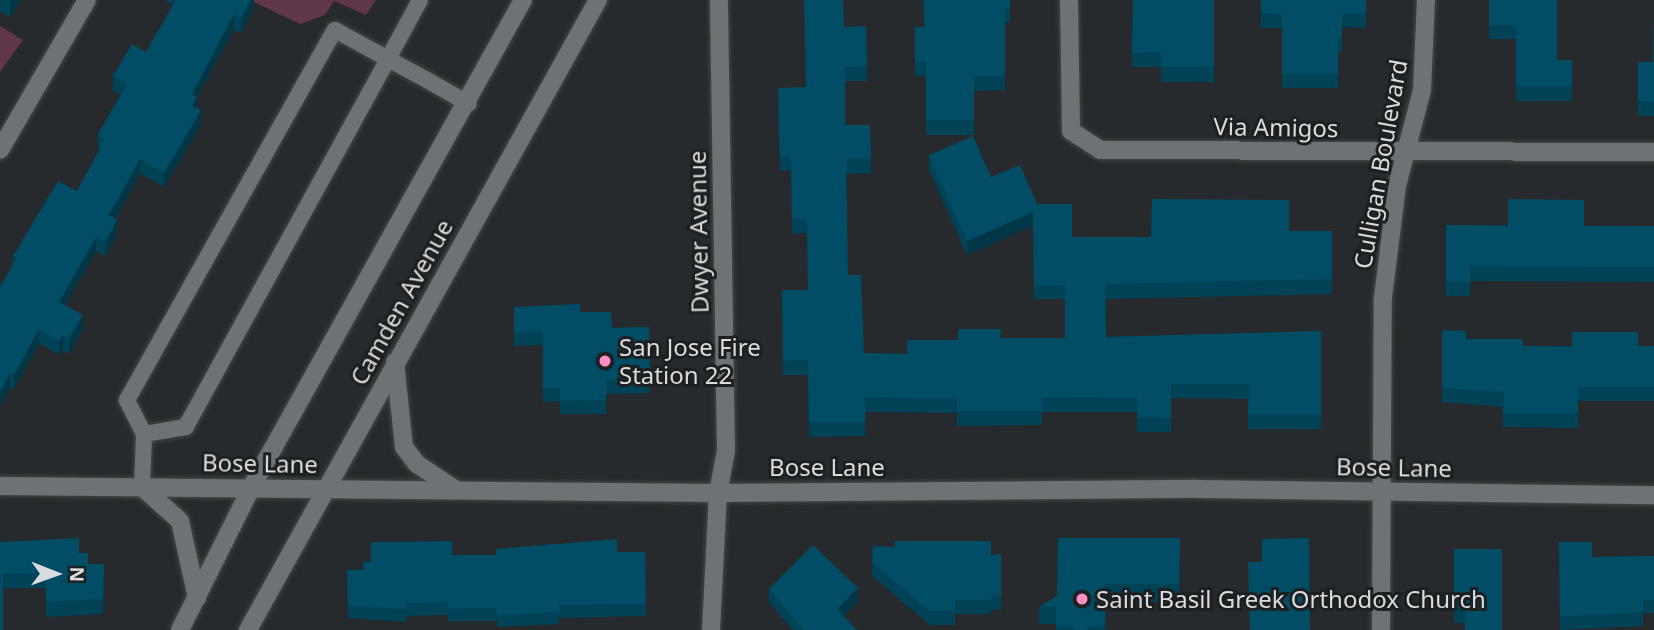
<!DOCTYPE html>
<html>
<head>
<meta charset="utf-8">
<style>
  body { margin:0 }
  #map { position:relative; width:1654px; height:630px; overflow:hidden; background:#272a2c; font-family:"Noto Sans",sans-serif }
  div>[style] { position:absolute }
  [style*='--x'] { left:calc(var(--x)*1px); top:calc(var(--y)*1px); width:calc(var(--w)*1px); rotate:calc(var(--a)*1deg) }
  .green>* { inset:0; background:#5f3748 }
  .roads { filter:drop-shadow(0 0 2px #444748) drop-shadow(0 0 2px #444748) }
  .service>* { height:16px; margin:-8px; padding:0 8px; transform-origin:8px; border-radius:8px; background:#6e7274 }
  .minor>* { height:18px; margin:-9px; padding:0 9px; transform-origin:9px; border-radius:9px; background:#6e7274 }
  .secondary>* { height:18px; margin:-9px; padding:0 9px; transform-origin:9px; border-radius:9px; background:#6e7274 }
  .wall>* { inset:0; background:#014257 }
  .shaded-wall>* { inset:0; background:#013647 }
  .building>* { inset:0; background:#014d65 }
  .dots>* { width:19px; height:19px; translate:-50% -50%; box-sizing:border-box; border:4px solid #1d2022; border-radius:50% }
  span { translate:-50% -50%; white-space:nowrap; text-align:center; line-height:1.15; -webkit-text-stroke:6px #1d2022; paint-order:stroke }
  .street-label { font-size:24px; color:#d9dbdc }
  .poi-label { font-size:24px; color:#d9dbdc }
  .left { translate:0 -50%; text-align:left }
  .north { position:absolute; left:21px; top:539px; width:70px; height:70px; -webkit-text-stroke:5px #1d2022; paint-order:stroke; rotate:91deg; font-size:19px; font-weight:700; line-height:28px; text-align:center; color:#d9dbdc }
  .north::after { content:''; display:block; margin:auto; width:24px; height:32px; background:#d9dbdc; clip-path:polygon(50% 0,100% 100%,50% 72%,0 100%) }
</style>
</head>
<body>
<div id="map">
  <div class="green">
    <i style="clip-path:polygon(250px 0,376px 0,366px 15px,334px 1px,325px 15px,300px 24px)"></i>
    <i style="clip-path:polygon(0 26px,23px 40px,0 72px)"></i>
  </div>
  <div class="roads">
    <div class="service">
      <i style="--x:420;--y:0;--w:67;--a:118.5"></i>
      <i style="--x:388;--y:59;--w:420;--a:118.8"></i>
      <i style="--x:186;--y:427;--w:43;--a:170.5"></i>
      <i style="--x:144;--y:434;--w:38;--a:-117"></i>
      <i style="--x:127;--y:400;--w:424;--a:-60.7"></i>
      <i style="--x:335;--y:30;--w:60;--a:28.7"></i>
      <i style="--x:388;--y:59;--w:44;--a:28.3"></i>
      <i style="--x:427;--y:80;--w:48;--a:29.7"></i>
      <i style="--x:142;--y:487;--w:53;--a:-87.8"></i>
    </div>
    <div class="minor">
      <i style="--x:1069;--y:0;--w:131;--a:89.1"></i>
      <i style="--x:1071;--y:131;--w:35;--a:33"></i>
      <i style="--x:1100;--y:150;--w:554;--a:0.21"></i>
      <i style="--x:0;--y:150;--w:173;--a:-59.9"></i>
      <i style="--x:0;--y:486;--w:718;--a:0.56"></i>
      <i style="--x:718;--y:493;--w:480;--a:-0.5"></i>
      <i style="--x:1198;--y:489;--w:456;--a:0.8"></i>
      <i style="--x:711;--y:630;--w:137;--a:-87.1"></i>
      <i style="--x:718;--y:493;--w:43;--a:-79.2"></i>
      <i style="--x:726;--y:451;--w:451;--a:-90.9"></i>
      <i style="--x:1381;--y:630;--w:333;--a:-89.7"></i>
      <i style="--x:1383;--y:297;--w:112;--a:-82.8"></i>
      <i style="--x:1397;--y:186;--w:99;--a:-75.4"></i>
      <i style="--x:1422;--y:90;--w:90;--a:-87.5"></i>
    </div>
    <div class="secondary">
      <i style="--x:395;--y:362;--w:85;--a:84"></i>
      <i style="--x:404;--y:447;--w:21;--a:53"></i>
      <i style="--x:417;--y:464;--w:47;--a:33.7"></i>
      <i style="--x:142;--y:487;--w:51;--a:41.8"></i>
      <i style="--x:180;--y:521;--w:79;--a:77.6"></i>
      <i style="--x:180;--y:630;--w:161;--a:-63.4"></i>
      <i style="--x:252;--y:486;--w:556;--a:-60.86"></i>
      <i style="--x:248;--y:630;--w:721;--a:-60.95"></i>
    </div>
  </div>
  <div class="wall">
    <i style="clip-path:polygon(0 0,20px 0,10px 17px,0 12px)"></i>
    <i style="clip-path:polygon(165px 0,254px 0,254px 9px,241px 33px,234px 29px,197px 97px,197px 108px,201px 125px,164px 187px,140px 173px,115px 219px,117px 234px,105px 256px,96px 251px,65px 305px,83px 329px,69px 354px,63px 350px,59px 355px,39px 343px,14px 389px,10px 388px,0 406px,13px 256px,77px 191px,100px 150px,98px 149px,98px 134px,121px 95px,113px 91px,113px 76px,146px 52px,173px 5px)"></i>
    <i style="clip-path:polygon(923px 0,1010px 0,1010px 23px,1005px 23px,1005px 90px,974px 91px,974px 135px,926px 135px,926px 76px,915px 76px,915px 27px,924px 27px)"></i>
    <i style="clip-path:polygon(1133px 0,1214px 0,1214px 82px,1161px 82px,1161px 67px,1132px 67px)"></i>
    <i style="clip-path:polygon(1261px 0,1366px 0,1366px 28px,1342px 27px,1342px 52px,1338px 52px,1338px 88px,1282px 88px,1282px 28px,1261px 28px)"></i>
    <i style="clip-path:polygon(1489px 0,1557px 60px,1572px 60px,1572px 101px,1516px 101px,1516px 39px,1489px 39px)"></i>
    <i style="clip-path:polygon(1654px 18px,1654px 116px,1638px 116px,1638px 62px,1653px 62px)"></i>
    <i style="clip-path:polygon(866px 26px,867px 81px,845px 81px,845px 125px,870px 125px,871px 173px,846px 174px,848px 275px,864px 353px,907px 354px,958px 340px,1000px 338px,1065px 338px,1065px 299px,1034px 299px,1033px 226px,967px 255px,929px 170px,929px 155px,991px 177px,1037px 204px,1072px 237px,1151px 237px,1289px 231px,1332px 231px,1332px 294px,1106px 299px,1106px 337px,1321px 331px,1321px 429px,1248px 429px,1248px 399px,1171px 398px,1171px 432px,1137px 432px,1137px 412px,1042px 412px,1042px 425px,957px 426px,957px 413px,865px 412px,865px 436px,809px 437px,808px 375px,783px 375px,782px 290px,808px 290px,807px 233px,792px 234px,791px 171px,780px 171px,778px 102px,805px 87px,844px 27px)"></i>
    <i style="clip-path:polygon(1446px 225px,1654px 226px,1654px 282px,1470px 281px,1470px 296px,1446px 296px)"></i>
    <i style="clip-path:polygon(514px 307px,580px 312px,612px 328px,649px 327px,650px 393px,606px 394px,606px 414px,560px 414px,560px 401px,543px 402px,543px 345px,514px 346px)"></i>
    <i style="clip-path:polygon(1442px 330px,1466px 339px,1523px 346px,1654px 346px,1654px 401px,1578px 401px,1578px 428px,1503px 427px,1503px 407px,1442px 402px)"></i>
    <i style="clip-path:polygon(1180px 538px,1179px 602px,1105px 602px,1105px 630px,1056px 630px,1056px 624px,1039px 624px,1039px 607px)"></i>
    <i style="clip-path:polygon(0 542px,79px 553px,88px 564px,104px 564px,103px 614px,46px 617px,46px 588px,3px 588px)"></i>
    <i style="clip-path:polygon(1559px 542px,1592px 557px,1654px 556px,1654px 613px,1643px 613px,1643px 626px,1560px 630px)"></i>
    <i style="clip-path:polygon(873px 546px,991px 555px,1001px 554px,1001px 610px,991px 610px,991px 614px,955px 614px,955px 625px,930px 625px,872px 576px)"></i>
    <i style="clip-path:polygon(1454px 549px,1502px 549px,1465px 623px,1454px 623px)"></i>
    <i style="clip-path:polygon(617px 552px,645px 552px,646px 616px,559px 618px,559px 624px,497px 627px,497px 621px,448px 621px,448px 615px,406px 616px,406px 622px,348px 618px,347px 570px,363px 570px)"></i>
    <i style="clip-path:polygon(769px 589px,858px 601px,843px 616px,857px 630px,793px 630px,769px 602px)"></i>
  </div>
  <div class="shaded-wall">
    <i style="clip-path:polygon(12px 0,20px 0,10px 17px,10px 3px)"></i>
    <i style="clip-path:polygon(251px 0,254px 0,254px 9px,241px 33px,241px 18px)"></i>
    <i style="clip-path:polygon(234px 14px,234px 29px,197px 97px,197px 111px,192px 120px,192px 94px)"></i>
    <i style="clip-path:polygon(201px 110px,201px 125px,164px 187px,164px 173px)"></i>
    <i style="clip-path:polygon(140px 159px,140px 173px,109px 230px,109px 215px)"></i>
    <i style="clip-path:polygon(1033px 212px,1033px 226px,967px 255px,967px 241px)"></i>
    <i style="clip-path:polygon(117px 220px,117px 234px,105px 256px,105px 242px)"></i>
    <i style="clip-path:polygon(96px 237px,96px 251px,59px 316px,59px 302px)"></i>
    <i style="clip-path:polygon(83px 315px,83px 329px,69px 354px,69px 339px)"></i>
    <i style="clip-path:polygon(39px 329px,39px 343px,14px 389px,14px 375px)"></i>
    <i style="clip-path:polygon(63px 335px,63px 350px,59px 355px,59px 341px)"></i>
    <i style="clip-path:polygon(10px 374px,10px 388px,0 406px,0 392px)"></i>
    <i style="clip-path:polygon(858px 588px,858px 601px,837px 622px,837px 609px)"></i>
  </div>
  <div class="building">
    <i style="clip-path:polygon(176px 0,251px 0,241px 18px,234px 14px,192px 94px,197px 97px,192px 106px,201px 110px,164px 173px,140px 159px,109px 215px,117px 220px,105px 242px,96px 237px,59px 302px,83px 315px,69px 339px,63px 335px,59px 341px,39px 329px,14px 375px,10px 374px,0 392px,0 287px,17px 258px,13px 256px,58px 181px,77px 191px,105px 139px,98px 134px,127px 84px,113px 76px,132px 44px,146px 52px)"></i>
    <i style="clip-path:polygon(804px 0,843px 0,844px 27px,866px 26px,867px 66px,845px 67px,845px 125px,870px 125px,871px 159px,846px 159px,848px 275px,861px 275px,864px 353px,907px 354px,907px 340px,958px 340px,958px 329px,1001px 329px,1000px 338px,1065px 338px,1065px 285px,1034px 285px,1033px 212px,967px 241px,929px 155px,973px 136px,991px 177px,1020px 165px,1037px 204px,1072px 204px,1072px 237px,1151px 237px,1152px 199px,1289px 200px,1289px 231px,1332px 231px,1332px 279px,1105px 284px,1106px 337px,1321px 331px,1321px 415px,1248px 414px,1249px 384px,1171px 384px,1171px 418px,1137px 417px,1137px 398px,1042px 397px,1042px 411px,957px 411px,957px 399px,865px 397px,865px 422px,809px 422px,808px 360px,783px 361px,782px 290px,808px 290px,807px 219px,792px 219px,791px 157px,780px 157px,778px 88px,806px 87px)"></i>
    <i style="clip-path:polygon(924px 0,1010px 0,1010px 9px,1005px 9px,1005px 76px,974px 76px,974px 120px,926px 120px,926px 62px,915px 62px,915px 27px,925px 27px)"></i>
    <i style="clip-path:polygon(1133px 0,1214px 0,1214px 67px,1161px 67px,1161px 52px,1132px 53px)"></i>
    <i style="clip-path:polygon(1261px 0,1366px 0,1366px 13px,1342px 13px,1342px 37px,1338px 37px,1338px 74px,1282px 74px,1282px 14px,1261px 13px)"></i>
    <i style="clip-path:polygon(1489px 0,1557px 0,1557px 60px,1572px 60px,1572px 86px,1516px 86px,1516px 25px,1489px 25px)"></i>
    <i style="clip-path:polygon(1654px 18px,1654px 102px,1638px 101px,1638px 62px,1653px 62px)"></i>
    <i style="clip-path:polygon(1508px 199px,1584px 200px,1584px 226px,1654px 226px,1654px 267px,1470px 266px,1470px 282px,1446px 281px,1446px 225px,1508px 226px)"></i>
    <i style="clip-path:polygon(580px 304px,580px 312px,611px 312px,612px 328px,649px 327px,650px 379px,606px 380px,606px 400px,560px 401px,560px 388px,543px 388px,543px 331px,514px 332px,514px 307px)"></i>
    <i style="clip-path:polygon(1442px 330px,1466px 331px,1466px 339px,1523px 339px,1523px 346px,1572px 347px,1572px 332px,1638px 332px,1638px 346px,1654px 346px,1654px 387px,1578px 387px,1578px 413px,1503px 413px,1504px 392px,1442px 388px)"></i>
    <i style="clip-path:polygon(79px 538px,79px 553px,88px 553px,88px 564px,104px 564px,103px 599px,46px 602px,46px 574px,3px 573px,3px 630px,0 630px,0 542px)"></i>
    <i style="clip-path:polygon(1058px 538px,1180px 538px,1179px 584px,1105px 584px,1105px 626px,1089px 626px,1087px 630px,1075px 630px,1072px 626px,1056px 626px,1056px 606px,1039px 607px,1057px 596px)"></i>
    <i style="clip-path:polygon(1309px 538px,1310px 630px,1250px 630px,1248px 562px,1262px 562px,1262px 539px)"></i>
    <i style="clip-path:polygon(617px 539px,617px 552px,645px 552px,646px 604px,559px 605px,559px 612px,497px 615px,497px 608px,448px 609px,448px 602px,406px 603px,406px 609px,348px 606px,347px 570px,363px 570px,363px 562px,371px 562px,371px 542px,452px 541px,452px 555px,496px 555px,496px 549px)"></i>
    <i style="clip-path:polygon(895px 541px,991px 541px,991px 555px,1001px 554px,1001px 595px,991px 596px,991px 600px,955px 600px,955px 611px,930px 611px,872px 562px,873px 546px,895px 547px)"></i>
    <i style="clip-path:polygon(1559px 542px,1592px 542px,1592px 557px,1654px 556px,1654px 600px,1643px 600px,1643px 612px,1560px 617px)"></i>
    <i style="clip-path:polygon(813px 545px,858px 588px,837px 609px,857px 630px,804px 630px,769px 589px)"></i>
    <i style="clip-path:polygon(1454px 549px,1502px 549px,1502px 630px,1465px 630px,1465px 609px,1454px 608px)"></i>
  </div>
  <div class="dots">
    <i style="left:605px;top:361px;background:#fd8ebf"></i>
    <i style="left:1082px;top:599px;background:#fd8ebf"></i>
  </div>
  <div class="street-label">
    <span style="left:1276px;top:127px;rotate:1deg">Via Amigos</span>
    <span style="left:1380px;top:164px;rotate:-80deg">Culligan Boulevard</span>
    <span style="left:698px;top:232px;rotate:-91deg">Dwyer Avenue</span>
    <span style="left:401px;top:302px;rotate:-61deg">Camden Avenue</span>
    <span style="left:260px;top:463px;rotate:1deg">Bose Lane</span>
    <span style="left:827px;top:467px">Bose Lane</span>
    <span style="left:1394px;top:467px;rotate:1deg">Bose Lane</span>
  </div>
  <div class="poi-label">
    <span class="left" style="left:619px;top:361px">San Jose Fire<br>Station 22</span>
    <span class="left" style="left:1096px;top:599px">Saint Basil Greek Orthodox Church</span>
  </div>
  <div class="north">N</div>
</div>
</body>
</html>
